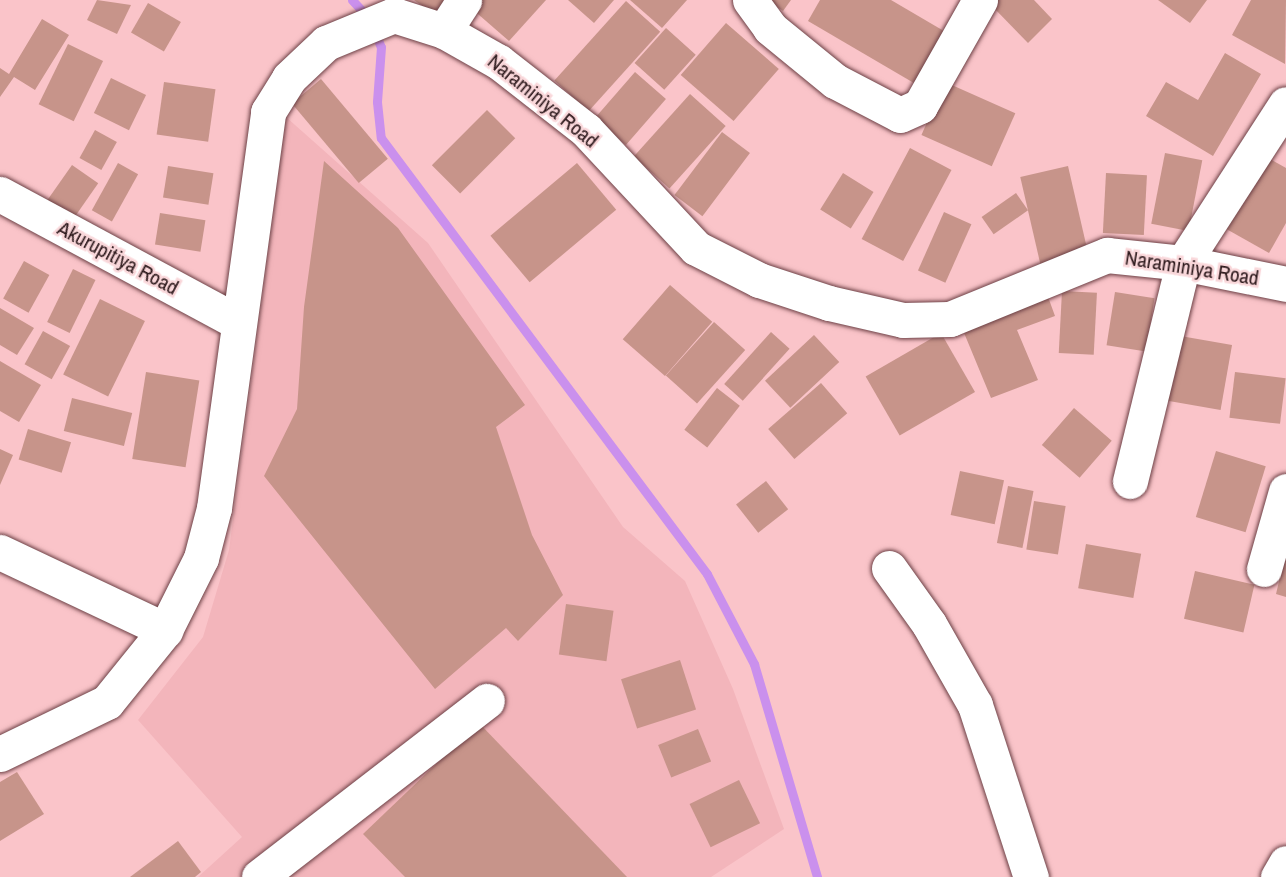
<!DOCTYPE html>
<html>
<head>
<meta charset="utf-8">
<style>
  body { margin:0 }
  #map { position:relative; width:1286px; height:877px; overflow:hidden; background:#fac4c9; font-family:"Archivo Narrow",sans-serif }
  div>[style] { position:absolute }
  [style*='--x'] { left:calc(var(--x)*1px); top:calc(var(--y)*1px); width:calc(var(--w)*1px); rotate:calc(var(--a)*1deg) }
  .built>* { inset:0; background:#f3b5bb }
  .stream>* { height:9px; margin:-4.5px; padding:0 4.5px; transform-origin:4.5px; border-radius:4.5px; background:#ca90ed }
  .building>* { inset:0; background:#c7948a; transform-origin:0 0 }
  .roads { filter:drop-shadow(0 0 2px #6c4045) drop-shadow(0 0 2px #6c4045) }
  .minor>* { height:35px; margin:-17.5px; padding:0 17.5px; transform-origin:17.5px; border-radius:17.5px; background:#fff }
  span { translate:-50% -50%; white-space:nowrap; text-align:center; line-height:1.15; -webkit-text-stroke:5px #f9d7da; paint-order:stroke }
  .street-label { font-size:21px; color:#2d191c }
</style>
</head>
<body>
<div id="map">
  <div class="built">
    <i style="clip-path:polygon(286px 117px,428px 243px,623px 527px,685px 581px,733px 689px,784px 829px,711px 877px,198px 877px,242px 837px,138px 720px,203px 637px,229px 550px)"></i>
  </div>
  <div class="stream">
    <i style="--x:352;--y:0;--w:23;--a:47"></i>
    <i style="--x:374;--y:30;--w:18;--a:68"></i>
    <i style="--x:381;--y:47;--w:55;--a:94.2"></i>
    <i style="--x:377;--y:102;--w:36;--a:84"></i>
    <i style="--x:381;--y:138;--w:544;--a:53.21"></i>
    <i style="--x:707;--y:574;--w:102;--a:62.4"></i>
    <i style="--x:754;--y:664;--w:222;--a:73.5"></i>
  </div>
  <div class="building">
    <i style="clip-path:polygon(97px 0,131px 5px,117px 34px,87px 20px)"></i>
    <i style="clip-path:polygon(414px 0,449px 0,438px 17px)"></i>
    <i style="clip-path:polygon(478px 0,546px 0,509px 41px,471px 8px)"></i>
    <i style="clip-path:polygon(568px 0,614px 0,594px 23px)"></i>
    <i style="clip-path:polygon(630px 0,687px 0,662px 28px)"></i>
    <i style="clip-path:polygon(767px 0,791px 0,783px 11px)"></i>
    <i style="clip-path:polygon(820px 0,891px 0,949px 34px,919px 86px,808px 21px)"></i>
    <i style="clip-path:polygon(997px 0,1034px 0,1052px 19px,1028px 43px,992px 6px)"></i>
    <i style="clip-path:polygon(1158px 0,1207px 0,1190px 23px)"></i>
    <i style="clip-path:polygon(1251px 0,1286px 0,1285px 64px,1232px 35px)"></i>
    <i style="left:626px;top:1px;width:46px;height:107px;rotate:42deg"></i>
    <i style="left:148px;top:3px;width:38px;height:34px;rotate:30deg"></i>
    <i style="clip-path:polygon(42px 19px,69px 35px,35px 90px,14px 77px,0 97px,0 68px,9px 74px)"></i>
    <i style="left:726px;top:23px;width:70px;height:69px;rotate:41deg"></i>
    <i style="left:666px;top:28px;width:40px;height:47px;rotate:42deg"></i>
    <i style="left:68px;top:44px;width:39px;height:67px;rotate:26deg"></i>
    <i style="clip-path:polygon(1225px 53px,1261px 74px,1213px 156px,1146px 116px,1166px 82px,1198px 100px)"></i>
    <i style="left:635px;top:72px;width:41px;height:61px;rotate:41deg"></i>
    <i style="left:111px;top:78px;width:39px;height:39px;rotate:26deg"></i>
    <i style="left:321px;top:79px;width:104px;height:38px;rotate:50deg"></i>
    <i style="left:164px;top:82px;width:52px;height:53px;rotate:8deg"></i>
    <i style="left:945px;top:82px;width:77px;height:58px;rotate:24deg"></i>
    <i style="left:690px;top:94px;width:48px;height:84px;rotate:42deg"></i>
    <i style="left:487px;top:110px;width:40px;height:78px;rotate:45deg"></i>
    <i style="left:95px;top:130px;width:25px;height:32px;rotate:29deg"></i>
    <i style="left:722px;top:132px;width:35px;height:79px;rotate:37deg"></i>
    <i style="left:910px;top:148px;width:47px;height:103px;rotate:28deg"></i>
    <i style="left:1165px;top:153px;width:38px;height:72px;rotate:11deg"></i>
    <i style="clip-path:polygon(1261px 154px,1286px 168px,1286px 223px,1269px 253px,1221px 226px)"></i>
    <i style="clip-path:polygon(324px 161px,398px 228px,525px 405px,496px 427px,532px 535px,563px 595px,518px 641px,506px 628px,435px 689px,264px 476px,297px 409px,304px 307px)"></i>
    <i style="left:118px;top:163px;width:23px;height:54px;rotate:29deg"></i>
    <i style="left:577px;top:163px;width:61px;height:113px;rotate:50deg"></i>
    <i style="left:72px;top:165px;width:32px;height:52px;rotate:35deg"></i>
    <i style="left:168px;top:166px;width:46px;height:32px;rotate:9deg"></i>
    <i style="left:1068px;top:166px;width:91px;height:49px;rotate:77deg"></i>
    <i style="left:843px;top:173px;width:36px;height:43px;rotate:32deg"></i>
    <i style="left:1106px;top:173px;width:41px;height:60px;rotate:3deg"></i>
    <i style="left:1016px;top:193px;width:21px;height:42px;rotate:55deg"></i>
    <i style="left:944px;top:212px;width:30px;height:64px;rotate:24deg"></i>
    <i style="left:160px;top:213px;width:46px;height:32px;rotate:9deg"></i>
    <i style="left:24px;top:261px;width:29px;height:43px;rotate:29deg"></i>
    <i style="left:73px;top:269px;width:25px;height:59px;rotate:26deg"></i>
    <i style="left:670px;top:285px;width:56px;height:72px;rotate:41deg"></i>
    <i style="left:1062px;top:291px;width:35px;height:62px;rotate:3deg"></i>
    <i style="left:1115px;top:292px;width:40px;height:54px;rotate:9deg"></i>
    <i style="clip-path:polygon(1047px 294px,1055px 316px,1017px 330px,1038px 380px,991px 398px,962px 328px)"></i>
    <i style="left:100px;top:299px;width:50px;height:84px;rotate:26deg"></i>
    <i style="clip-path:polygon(0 308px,34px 328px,17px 355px,0 345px)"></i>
    <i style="left:714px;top:322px;width:42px;height:72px;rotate:42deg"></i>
    <i style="left:43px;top:331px;width:31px;height:38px;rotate:29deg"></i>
    <i style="left:771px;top:332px;width:25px;height:70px;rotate:42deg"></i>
    <i style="left:941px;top:333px;width:68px;height:87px;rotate:60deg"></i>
    <i style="left:1169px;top:334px;width:64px;height:66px;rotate:10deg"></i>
    <i style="left:814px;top:335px;width:37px;height:67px;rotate:47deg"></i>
    <i style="clip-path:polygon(0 361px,41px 385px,19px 422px,0 411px)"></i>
    <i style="left:146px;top:372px;width:54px;height:88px;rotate:9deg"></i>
    <i style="left:1235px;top:372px;width:51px;height:46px;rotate:7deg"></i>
    <i style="left:821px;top:383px;width:40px;height:70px;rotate:49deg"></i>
    <i style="left:717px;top:388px;width:29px;height:53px;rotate:38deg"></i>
    <i style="left:72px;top:398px;width:62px;height:34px;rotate:14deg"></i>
    <i style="left:1074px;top:408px;width:50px;height:49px;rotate:41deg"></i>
    <i style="left:28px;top:429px;width:45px;height:32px;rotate:17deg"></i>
    <i style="clip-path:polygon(0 449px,13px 455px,0 485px)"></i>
    <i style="left:1216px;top:451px;width:52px;height:69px;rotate:17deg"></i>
    <i style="left:960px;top:471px;width:45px;height:45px;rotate:12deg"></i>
    <i style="left:766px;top:481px;width:36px;height:38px;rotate:52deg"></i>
    <i style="left:1008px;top:486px;width:26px;height:58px;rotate:11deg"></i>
    <i style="left:1034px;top:501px;width:32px;height:49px;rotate:9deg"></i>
    <i style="left:1086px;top:544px;width:56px;height:45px;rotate:10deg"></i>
    <i style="clip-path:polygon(1286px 552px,1286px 597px,1276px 594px)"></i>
    <i style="left:1195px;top:571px;width:61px;height:49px;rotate:13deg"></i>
    <i style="left:566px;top:604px;width:48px;height:51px;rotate:8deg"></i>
    <i style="left:680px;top:660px;width:52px;height:62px;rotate:72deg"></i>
    <i style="clip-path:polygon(479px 723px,627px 877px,405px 877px,363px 834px)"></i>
    <i style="left:698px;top:729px;width:35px;height:43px;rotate:68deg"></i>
    <i style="clip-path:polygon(17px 772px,44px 814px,0 841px,0 782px)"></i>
    <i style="left:739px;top:780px;width:48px;height:55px;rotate:64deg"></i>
    <i style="clip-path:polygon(178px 841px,201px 872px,195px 877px,130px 877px)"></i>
  </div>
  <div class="roads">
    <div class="minor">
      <i style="--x:750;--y:0;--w:34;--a:54"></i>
      <i style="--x:770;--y:28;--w:84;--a:39.2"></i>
      <i style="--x:835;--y:81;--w:73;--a:27.6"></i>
      <i style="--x:900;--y:115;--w:22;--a:-24"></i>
      <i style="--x:920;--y:106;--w:122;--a:-60.5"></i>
      <i style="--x:444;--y:31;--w:37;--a:-57"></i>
      <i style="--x:0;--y:194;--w:268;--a:28.3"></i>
      <i style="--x:1130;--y:481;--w:224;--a:-76.3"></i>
      <i style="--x:1183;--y:263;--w:189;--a:-57.1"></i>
      <i style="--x:0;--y:552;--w:183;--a:25.3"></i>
      <i style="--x:889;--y:568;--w:69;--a:54.5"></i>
      <i style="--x:929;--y:624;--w:93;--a:60.4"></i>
      <i style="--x:975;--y:705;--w:181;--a:72"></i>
      <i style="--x:1264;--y:569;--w:81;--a:-74.2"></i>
      <i style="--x:0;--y:754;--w:119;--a:-25.9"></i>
      <i style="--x:107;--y:702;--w:92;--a:-51.1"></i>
      <i style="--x:165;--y:630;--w:80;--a:-63.4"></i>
      <i style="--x:201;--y:558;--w:52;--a:-75.4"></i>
      <i style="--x:214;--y:508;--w:400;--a:-82.2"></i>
      <i style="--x:268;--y:112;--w:40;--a:-58"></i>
      <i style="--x:289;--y:78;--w:51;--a:-43.4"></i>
      <i style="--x:326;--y:43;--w:74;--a:-22.4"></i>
      <i style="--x:394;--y:15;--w:52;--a:17.7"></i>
      <i style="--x:444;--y:31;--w:63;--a:29.4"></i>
      <i style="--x:499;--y:62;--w:110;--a:38"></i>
      <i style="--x:586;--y:130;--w:161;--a:47"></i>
      <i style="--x:696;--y:248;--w:71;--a:26.9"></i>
      <i style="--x:759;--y:280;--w:74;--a:18.2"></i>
      <i style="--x:829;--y:303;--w:76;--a:12.9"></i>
      <i style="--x:903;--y:320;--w:47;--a:-1.2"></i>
      <i style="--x:950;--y:319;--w:170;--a:-22.2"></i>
      <i style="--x:1107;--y:255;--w:76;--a:6"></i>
      <i style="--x:1183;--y:263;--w:105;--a:11.5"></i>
      <i style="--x:259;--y:877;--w:288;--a:-37.7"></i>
      <i style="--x:1278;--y:877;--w:16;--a:-60"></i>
    </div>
  </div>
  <div class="street-label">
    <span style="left:543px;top:101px;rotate:39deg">Naraminiya Road</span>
    <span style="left:118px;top:258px;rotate:28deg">Akurupitiya Road</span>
    <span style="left:1192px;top:268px;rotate:9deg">Naraminiya Road</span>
  </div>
</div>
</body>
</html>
